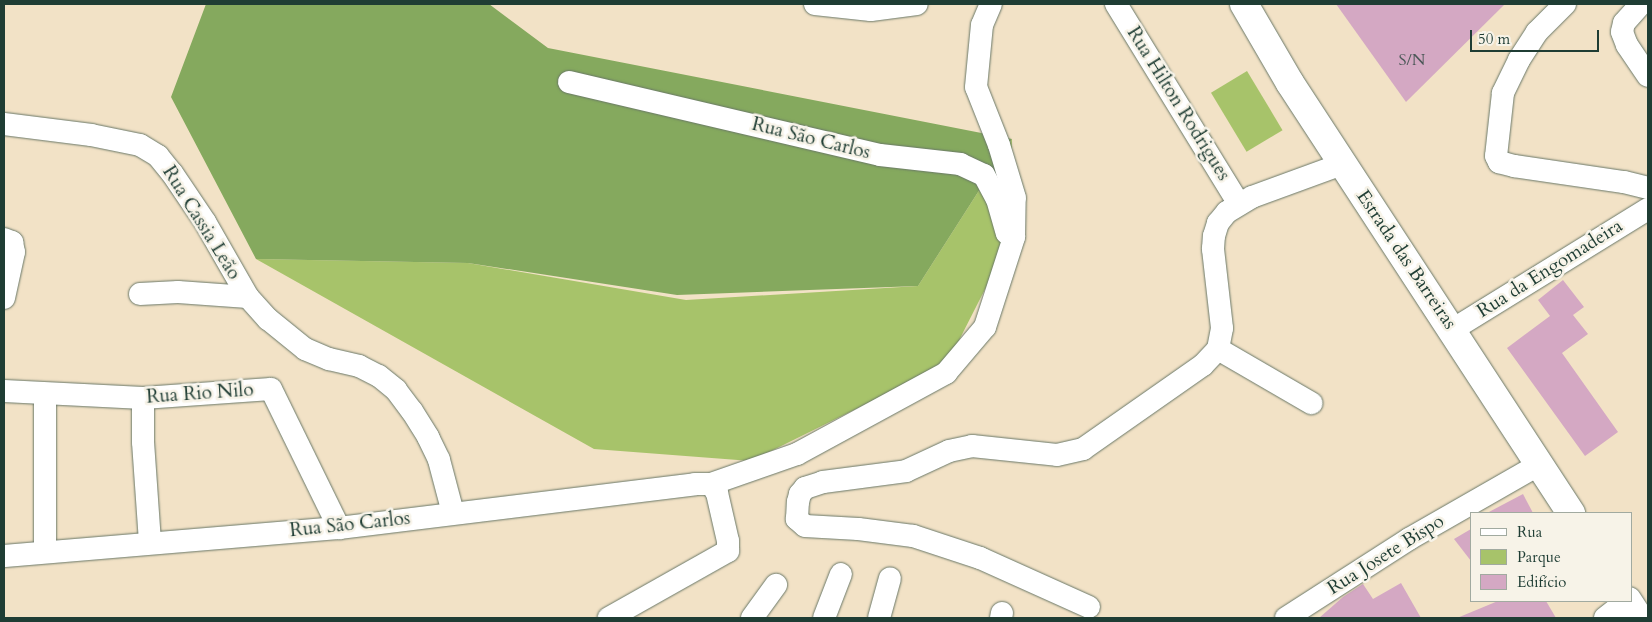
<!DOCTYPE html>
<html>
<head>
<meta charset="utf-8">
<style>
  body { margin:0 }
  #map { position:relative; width:1652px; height:622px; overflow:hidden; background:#f2e2c6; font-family:Cardo,serif }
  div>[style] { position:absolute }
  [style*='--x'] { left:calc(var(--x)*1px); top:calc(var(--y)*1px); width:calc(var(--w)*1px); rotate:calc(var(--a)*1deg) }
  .green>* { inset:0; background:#a7c36a; transform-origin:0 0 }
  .forest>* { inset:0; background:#85a95e }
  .building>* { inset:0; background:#d4a8c3 }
  .roads { filter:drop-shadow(0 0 1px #697767) drop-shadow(0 0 1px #697767) }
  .minor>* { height:22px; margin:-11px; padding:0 11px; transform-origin:11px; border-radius:11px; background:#fff }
  .major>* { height:28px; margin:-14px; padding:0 14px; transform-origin:14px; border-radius:14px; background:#fff }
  span { translate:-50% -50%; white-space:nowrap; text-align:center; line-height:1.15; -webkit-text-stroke:5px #f7f3e8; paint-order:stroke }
  .number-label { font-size:16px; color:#4c5858 }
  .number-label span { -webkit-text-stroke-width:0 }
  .street-label { font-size:19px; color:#1f3d34 }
  .frame { position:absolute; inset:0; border:5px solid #1f3d34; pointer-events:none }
  .legend { position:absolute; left:1470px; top:512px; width:162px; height:90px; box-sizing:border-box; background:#f7f3e8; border:1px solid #a1aaa0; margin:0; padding:6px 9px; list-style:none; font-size:15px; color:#1f3d34 }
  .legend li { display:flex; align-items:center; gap:10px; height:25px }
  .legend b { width:25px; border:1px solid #a1aaa0 }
  .scale { position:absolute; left:1470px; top:30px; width:129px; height:22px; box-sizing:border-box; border:2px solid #1f3d34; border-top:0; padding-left:6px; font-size:15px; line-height:18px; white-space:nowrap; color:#1f3d34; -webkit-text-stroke:4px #f7f3e8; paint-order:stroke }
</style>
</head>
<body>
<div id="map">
  <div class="green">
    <i style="left:1247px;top:71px;width:69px;height:42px;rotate:59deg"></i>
    <i style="clip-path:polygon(1012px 139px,1010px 240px,947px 364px,751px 461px,594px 449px,256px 259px,468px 263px,686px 300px,918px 286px)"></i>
  </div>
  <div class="forest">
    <i style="clip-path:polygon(206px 4px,489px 4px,548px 48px,1012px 139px,918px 286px,677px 295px,468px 263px,256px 259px,171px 97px)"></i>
  </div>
  <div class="building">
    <i style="clip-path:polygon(1336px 4px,1505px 4px,1406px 102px)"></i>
    <i style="clip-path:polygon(1563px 280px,1584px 307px,1573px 315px,1588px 334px,1562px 353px,1618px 432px,1585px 456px,1507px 348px,1550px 316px,1538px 300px)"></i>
    <i style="clip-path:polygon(1523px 494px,1533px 513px,1487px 513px)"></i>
    <i style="clip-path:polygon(1471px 529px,1471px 561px,1454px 539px)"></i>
    <i style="clip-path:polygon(1401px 583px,1421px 618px,1319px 618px,1343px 597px,1363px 584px,1373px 599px)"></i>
    <i style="clip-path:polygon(1498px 601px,1546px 601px,1556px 618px,1457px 618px)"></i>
  </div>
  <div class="roads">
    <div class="minor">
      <i style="--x:815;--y:4;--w:56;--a:6.1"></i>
      <i style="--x:871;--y:10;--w:46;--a:-7.4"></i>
      <i style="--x:1116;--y:4;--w:235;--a:58.4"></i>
      <i style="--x:1565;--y:4;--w:40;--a:135"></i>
      <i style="--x:1537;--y:32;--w:33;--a:123"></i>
      <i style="--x:1519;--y:60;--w:37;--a:116"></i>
      <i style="--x:1503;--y:93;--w:63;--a:96.3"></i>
      <i style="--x:1496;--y:156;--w:7;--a:63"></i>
      <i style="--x:1499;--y:162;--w:16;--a:15"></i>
      <i style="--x:1514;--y:166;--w:111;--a:8.3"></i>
      <i style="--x:1624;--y:182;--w:25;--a:14"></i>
      <i style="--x:1641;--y:4;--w:25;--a:132"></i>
      <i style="--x:1624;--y:23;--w:9;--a:103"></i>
      <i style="--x:1622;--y:32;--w:14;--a:69"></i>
      <i style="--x:1627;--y:45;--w:37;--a:56"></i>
      <i style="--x:569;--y:82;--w:319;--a:13.2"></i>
      <i style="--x:880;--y:155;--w:81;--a:6.4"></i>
      <i style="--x:960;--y:164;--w:26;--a:25"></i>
      <i style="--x:984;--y:175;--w:27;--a:62"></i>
      <i style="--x:997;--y:199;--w:35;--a:74"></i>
      <i style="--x:1007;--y:233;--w:4;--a:27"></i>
      <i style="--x:4;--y:124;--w:88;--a:7.2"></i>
      <i style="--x:91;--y:135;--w:50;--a:11.5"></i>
      <i style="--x:140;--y:145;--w:21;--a:31"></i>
      <i style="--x:158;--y:156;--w:22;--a:51"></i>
      <i style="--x:172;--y:173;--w:59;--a:56"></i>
      <i style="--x:205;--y:222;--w:86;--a:60.2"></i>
      <i style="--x:4;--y:239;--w:9;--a:21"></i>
      <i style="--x:12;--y:242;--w:10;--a:79"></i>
      <i style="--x:14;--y:252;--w:47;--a:102.3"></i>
      <i style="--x:140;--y:294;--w:38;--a:-3"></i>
      <i style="--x:178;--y:292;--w:70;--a:4.1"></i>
      <i style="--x:248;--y:297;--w:30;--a:48"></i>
      <i style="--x:268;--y:319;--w:48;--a:39"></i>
      <i style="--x:305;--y:349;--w:26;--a:23"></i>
      <i style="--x:329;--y:359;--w:31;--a:13"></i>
      <i style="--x:359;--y:366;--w:22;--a:27"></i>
      <i style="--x:379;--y:376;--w:22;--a:39"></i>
      <i style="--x:396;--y:390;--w:26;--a:53"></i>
      <i style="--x:412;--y:411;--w:31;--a:58"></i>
      <i style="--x:428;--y:437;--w:25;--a:64"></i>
      <i style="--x:439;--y:460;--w:55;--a:75.2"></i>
      <i style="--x:1452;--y:330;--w:230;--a:-31.7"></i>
      <i style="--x:1218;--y:349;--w:108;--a:30.1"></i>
      <i style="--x:4;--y:391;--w:139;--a:2.9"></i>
      <i style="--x:143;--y:398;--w:128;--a:-4"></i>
      <i style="--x:271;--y:389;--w:155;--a:63.9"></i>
      <i style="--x:45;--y:394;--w:158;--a:90"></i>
      <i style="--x:143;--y:398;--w:44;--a:90"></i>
      <i style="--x:143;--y:442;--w:101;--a:86"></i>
      <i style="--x:711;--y:484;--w:91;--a:-19.2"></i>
      <i style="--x:797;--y:454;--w:170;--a:-28.5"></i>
      <i style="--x:946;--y:373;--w:60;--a:-49.7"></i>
      <i style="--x:985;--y:327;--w:95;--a:-72.1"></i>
      <i style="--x:1014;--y:237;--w:39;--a:-89"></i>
      <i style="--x:1015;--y:198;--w:55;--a:-106.8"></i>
      <i style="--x:999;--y:145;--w:62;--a:-111.6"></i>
      <i style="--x:976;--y:87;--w:62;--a:-84.5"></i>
      <i style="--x:982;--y:25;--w:23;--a:-67"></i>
      <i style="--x:4;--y:556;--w:336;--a:-4.8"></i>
      <i style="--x:339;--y:528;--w:359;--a:-7"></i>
      <i style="--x:695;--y:484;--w:16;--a:0"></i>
      <i style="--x:711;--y:484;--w:11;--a:56"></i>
      <i style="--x:717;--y:493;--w:49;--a:77.1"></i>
      <i style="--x:728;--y:541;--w:10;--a:90"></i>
      <i style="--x:728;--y:551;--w:137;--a:150.6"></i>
      <i style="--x:1089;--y:607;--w:120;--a:-155.8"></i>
      <i style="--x:980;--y:558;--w:71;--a:-161.8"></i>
      <i style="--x:913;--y:536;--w:55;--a:-172.7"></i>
      <i style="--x:858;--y:529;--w:53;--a:-176.8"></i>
      <i style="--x:805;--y:526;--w:11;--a:-139"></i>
      <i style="--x:797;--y:519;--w:17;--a:-87"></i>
      <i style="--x:798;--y:502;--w:8;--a:-76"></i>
      <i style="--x:800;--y:494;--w:8;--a:-50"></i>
      <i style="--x:805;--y:488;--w:19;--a:-18"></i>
      <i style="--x:823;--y:482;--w:84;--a:-7.5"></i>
      <i style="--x:906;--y:471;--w:47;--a:-24.9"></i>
      <i style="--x:949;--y:451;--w:24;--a:-12"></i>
      <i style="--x:972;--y:446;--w:85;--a:6"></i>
      <i style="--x:1057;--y:455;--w:27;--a:-13"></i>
      <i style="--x:1083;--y:449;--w:146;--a:-35"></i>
      <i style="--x:1203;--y:365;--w:22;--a:-47"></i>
      <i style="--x:1218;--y:349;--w:21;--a:-79"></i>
      <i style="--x:1222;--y:328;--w:80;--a:-96.5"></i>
      <i style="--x:1213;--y:249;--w:13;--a:-86"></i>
      <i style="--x:1214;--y:236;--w:14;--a:-73"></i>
      <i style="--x:1218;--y:223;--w:14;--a:-51"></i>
      <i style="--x:1227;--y:212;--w:29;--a:-31"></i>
      <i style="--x:1252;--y:197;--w:96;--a:-20.1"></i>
      <i style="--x:752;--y:618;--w:41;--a:-54"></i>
      <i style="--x:824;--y:618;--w:47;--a:-68.9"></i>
      <i style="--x:879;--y:618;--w:41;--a:-74.6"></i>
      <i style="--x:1001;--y:618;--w:5;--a:-79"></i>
      <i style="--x:1286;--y:618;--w:146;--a:-32.7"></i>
      <i style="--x:1409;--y:539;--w:151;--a:-29.8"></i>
      <i style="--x:1605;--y:618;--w:28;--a:-38"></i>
    </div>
    <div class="major">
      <i style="--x:1244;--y:4;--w:91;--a:59.8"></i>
      <i style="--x:1290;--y:83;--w:514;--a:56.84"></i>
      <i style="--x:1628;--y:601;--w:20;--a:57"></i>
    </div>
  </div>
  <div class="number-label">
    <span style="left:1412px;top:60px">S/N</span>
  </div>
  <div class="street-label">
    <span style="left:1178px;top:104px;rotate:58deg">Rua Hilton Rodrigues</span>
    <span style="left:811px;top:139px;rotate:14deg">Rua São Carlos</span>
    <span style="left:201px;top:223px;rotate:58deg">Rua Cassia Leão</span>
    <span style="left:1406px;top:260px;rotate:56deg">Estrada das Barreiras</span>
    <span style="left:1550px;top:269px;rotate:-32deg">Rua da Engomadeira</span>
    <span style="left:200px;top:394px;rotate:-4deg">Rua Rio Nilo</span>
    <span style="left:350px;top:525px;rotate:-6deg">Rua São Carlos</span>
    <span style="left:1386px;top:555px;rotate:-32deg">Rua Josete Bispo</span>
  </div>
  <div class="frame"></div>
  <ul class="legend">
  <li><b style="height:6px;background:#fff"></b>Rua</li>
  <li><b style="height:14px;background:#a7c36a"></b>Parque</li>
  <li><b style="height:14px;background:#d4a8c3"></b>Edifício</li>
  </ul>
  <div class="scale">50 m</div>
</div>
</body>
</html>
